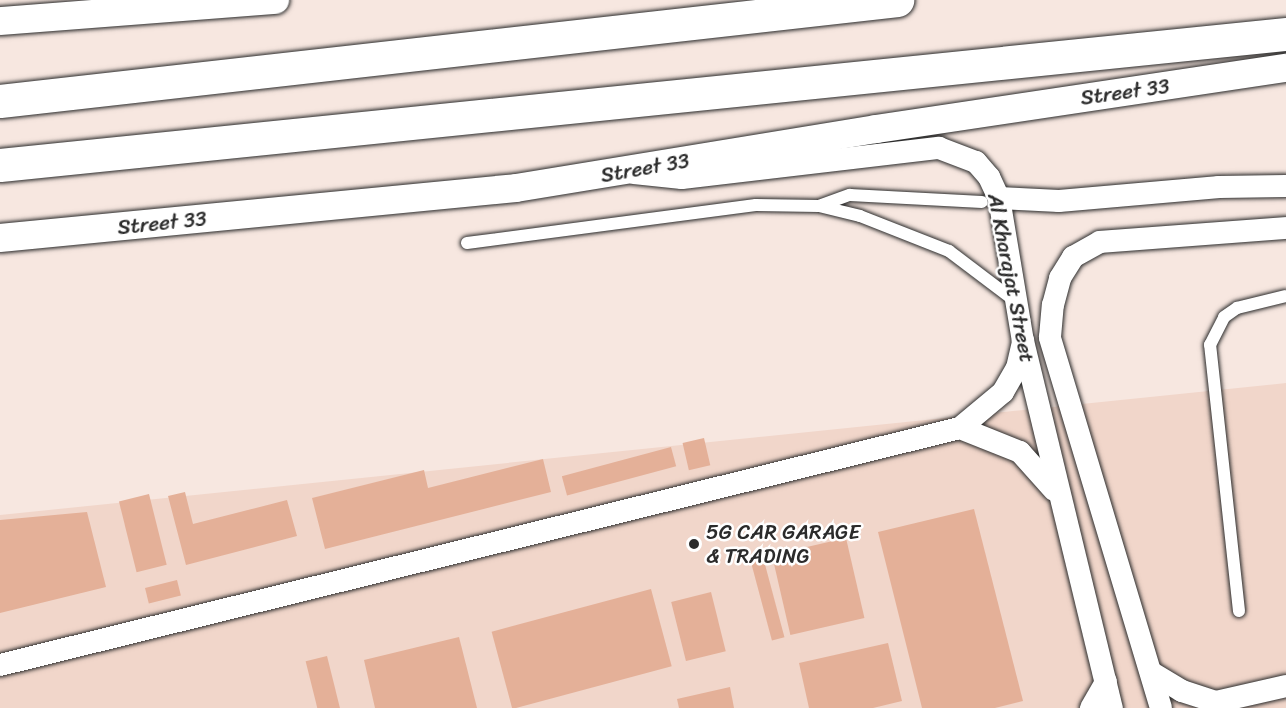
<!DOCTYPE html>
<html>
<head>
<meta charset="utf-8">
<style>
  body { margin:0 }
  #map { position:relative; width:1286px; height:708px; overflow:hidden; background:#f7e7e0; font-family:Sriracha,sans-serif }
  div>[style] { position:absolute }
  [style*='--x'] { left:calc(var(--x)*1px); top:calc(var(--y)*1px); width:calc(var(--w)*1px); rotate:calc(var(--a)*1deg) }
  .built>* { inset:0; background:#f1d6ca }
  .building>* { inset:0; background:#e4b098; transform-origin:0 0 }
  .roads { filter:drop-shadow(0 0 2px #2b2b2b) drop-shadow(0 0 2px #2b2b2b) }
  .service>* { height:12px; margin:-6px; padding:0 6px; transform-origin:6px; border-radius:6px; background:#fff }
  .minor>* { height:22px; margin:-11px; padding:0 11px; transform-origin:11px; border-radius:11px; background:#fff }
  .tertiary>* { height:28px; margin:-14px; padding:0 14px; transform-origin:14px; border-radius:14px; background:#fff }
  .trunk>* { height:33px; margin:-16.5px; padding:0 16.5px; transform-origin:16.5px; border-radius:16.5px; background:#fff }
  .dots>* { width:16px; height:16px; translate:-50% -50%; box-sizing:border-box; border:3px solid #fff; border-radius:50% }
  span { translate:-50% -50%; white-space:nowrap; text-align:center; line-height:1.15; -webkit-text-stroke:5px #fff; paint-order:stroke }
  .street-label { font-size:21px; color:#2b2b2b }
  .poi-label { font-size:21px; color:#2b2b2b }
  .left { translate:0 -50%; text-align:left }
</style>
</head>
<body>
<div id="map">
  <div class="built">
    <i style="clip-path:polygon(1286px 383px,1286px 708px,0 708px,0 515px)"></i>
  </div>
  <div class="building">
    <i style="left:704px;top:438px;width:28px;height:22px;rotate:77deg"></i>
    <i style="left:671px;top:447px;width:20px;height:113px;rotate:75deg"></i>
    <i style="clip-path:polygon(543px 459px,551px 492px,325px 549px,312px 498px,424px 470px,428px 488px)"></i>
    <i style="clip-path:polygon(185px 492px,193px 524px,287px 500px,297px 536px,186px 565px,168px 496px)"></i>
    <i style="left:149px;top:494px;width:73px;height:31px;rotate:76deg"></i>
    <i style="clip-path:polygon(974px 509px,1023px 701px,995px 708px,922px 708px,878px 532px)"></i>
    <i style="clip-path:polygon(87px 512px,106px 587px,0 613px,0 520px)"></i>
    <i style="left:846px;top:538px;width:82px;height:76px;rotate:77deg"></i>
    <i style="left:763px;top:557px;width:83px;height:13px;rotate:75deg"></i>
    <i style="left:177px;top:580px;width:16px;height:33px;rotate:76deg"></i>
    <i style="left:651px;top:589px;width:80px;height:165px;rotate:75deg"></i>
    <i style="left:711px;top:592px;width:61px;height:41px;rotate:76deg"></i>
    <i style="clip-path:polygon(459px 637px,477px 708px,375px 708px,364px 660px)"></i>
    <i style="clip-path:polygon(888px 643px,902px 701px,873px 708px,809px 708px,799px 663px)"></i>
    <i style="left:327px;top:656px;width:54px;height:22px;rotate:76deg"></i>
    <i style="clip-path:polygon(730px 687px,734px 708px,679px 708px,677px 699px)"></i>
  </div>
  <div class="roads">
    <div class="service">
      <i style="--x:819;--y:206;--w:33;--a:-20"></i>
      <i style="--x:850;--y:195;--w:132;--a:3"></i>
      <i style="--x:467;--y:243;--w:291;--a:-7.5"></i>
      <i style="--x:756;--y:205;--w:63;--a:0.9"></i>
      <i style="--x:819;--y:206;--w:42;--a:13.7"></i>
      <i style="--x:860;--y:216;--w:96;--a:21.5"></i>
      <i style="--x:949;--y:251;--w:83;--a:37.1"></i>
      <i style="--x:1239;--y:611;--w:268;--a:-96.2"></i>
      <i style="--x:1210;--y:345;--w:31;--a:-63"></i>
      <i style="--x:1224;--y:317;--w:16;--a:-35"></i>
      <i style="--x:1237;--y:308;--w:50;--a:-13.8"></i>
    </div>
    <div class="minor">
      <i style="--x:634;--y:173;--w:48;--a:5.9"></i>
      <i style="--x:682;--y:178;--w:259;--a:-6.7"></i>
      <i style="--x:939;--y:148;--w:40;--a:21"></i>
      <i style="--x:976;--y:162;--w:20;--a:49"></i>
      <i style="--x:989;--y:177;--w:23;--a:65"></i>
      <i style="--x:999;--y:198;--w:145;--a:80.5"></i>
      <i style="--x:1023;--y:341;--w:378;--a:76.4"></i>
      <i style="--x:999;--y:198;--w:60;--a:2.9"></i>
      <i style="--x:1059;--y:201;--w:161;--a:-5"></i>
      <i style="--x:1219;--y:187;--w:67;--a:-0.9"></i>
      <i style="--x:960;--y:428;--w:65;--a:21.8"></i>
      <i style="--x:1020;--y:452;--w:51;--a:48.2"></i>
      <i style="--x:0;--y:665;--w:989;--a:-13.87"></i>
      <i style="--x:960;--y:428;--w:56;--a:-39.9"></i>
      <i style="--x:1003;--y:392;--w:28;--a:-60"></i>
      <i style="--x:1017;--y:368;--w:28;--a:-77"></i>
      <i style="--x:1152;--y:673;--w:35;--a:31"></i>
      <i style="--x:1182;--y:691;--w:36;--a:18"></i>
      <i style="--x:1216;--y:702;--w:72;--a:-12.9"></i>
      <i style="--x:1091;--y:708;--w:30;--a:-60"></i>
      <i style="--x:1161;--y:708;--w:387;--a:-106.7"></i>
      <i style="--x:1050;--y:337;--w:32;--a:-85"></i>
      <i style="--x:1053;--y:305;--w:28;--a:-75"></i>
      <i style="--x:1060;--y:278;--w:25;--a:-58"></i>
      <i style="--x:1073;--y:257;--w:31;--a:-29"></i>
      <i style="--x:1100;--y:242;--w:187;--a:-4.3"></i>
    </div>
    <div class="tertiary">
      <i style="--x:0;--y:21;--w:276;--a:-4.4"></i>
      <i style="--x:0;--y:238;--w:518;--a:-5.53"></i>
      <i style="--x:516;--y:188;--w:365;--a:-9.3"></i>
      <i style="--x:876;--y:129;--w:415;--a:-8.5"></i>
    </div>
    <div class="trunk">
      <i style="--x:0;--y:101;--w:903;--a:-6.42"></i>
      <i style="--x:0;--y:165;--w:1293;--a:-5.82"></i>
    </div>
  </div>
  <div class="dots">
    <i style="left:694px;top:544px;background:#2b2b2b"></i>
  </div>
  <div class="street-label">
    <span style="left:1125px;top:92px;rotate:-8deg">Street 33</span>
    <span style="left:645px;top:168px;rotate:-10deg">Street 33</span>
    <span style="left:162px;top:223px;rotate:-6deg">Street 33</span>
    <span style="left:1011px;top:278px;rotate:79deg">Al Kharajat Street</span>
  </div>
  <div class="poi-label">
    <span class="left" style="left:706px;top:544px">5G CAR GARAGE<br>&amp; TRADING</span>
  </div>
</div>
</body>
</html>
